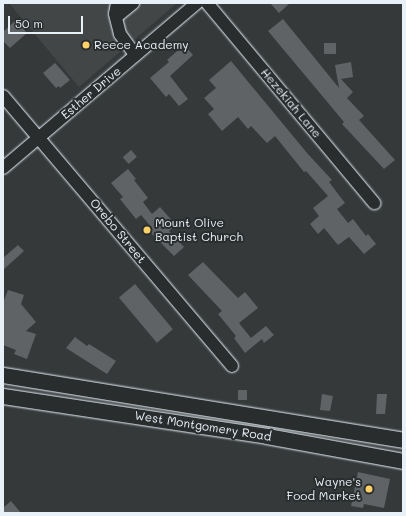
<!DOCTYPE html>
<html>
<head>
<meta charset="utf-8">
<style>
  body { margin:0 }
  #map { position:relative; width:406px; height:516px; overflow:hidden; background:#35393a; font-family:Mali,sans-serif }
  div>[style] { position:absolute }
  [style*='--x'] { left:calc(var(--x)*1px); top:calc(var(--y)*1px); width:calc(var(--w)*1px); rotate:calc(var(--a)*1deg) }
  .built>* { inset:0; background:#424647 }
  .building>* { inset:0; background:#5f6365; transform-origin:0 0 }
  .roads { filter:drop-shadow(0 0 1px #e8f1f8) drop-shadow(0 0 1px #e8f1f8) }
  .minor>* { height:12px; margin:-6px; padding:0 6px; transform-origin:6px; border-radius:6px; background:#2a2d2e }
  .major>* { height:15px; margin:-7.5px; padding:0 7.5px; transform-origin:7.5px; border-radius:7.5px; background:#2a2d2e }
  .dots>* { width:11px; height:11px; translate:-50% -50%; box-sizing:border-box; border:2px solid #2a2d2e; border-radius:50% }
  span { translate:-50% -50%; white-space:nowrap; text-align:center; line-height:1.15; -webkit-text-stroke:4px #2a2d2e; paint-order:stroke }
  .poi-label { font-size:12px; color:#e8f1f8 }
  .left { translate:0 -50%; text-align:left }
  .right { translate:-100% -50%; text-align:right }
  .street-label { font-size:12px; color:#e8f1f8 }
  .frame { position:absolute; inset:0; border:4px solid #e8f1f8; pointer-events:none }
  .scale { position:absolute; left:8px; top:16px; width:75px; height:18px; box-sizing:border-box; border:2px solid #e8f1f8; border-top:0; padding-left:5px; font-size:12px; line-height:14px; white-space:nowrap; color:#e8f1f8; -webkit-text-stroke:3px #2a2d2e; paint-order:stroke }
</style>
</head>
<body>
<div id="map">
  <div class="built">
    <i style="clip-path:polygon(9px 3px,177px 3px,79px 87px)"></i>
  </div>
  <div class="building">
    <i style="clip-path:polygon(270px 3px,290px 3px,279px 13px)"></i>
    <i style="clip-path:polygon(283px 19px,339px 88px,335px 65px,351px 62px,353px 77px,341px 79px,353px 92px,347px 98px,364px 116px,359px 120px,395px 160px,384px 169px,342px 124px,344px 122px,268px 31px)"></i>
    <i style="clip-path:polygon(16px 20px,27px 33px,10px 48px,3px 41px,3px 32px)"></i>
    <i style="left:324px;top:43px;width:12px;height:11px"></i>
    <i style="clip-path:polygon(184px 45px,193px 55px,170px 76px,188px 99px,179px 106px,169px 94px,166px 97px,150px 78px,169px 62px,167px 60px)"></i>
    <i style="clip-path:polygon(231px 61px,307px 153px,332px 180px,329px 182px,345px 203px,337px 209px,348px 223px,353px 219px,366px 236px,368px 234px,376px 244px,364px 254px,349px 237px,338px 245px,324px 228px,318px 234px,310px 224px,319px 216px,313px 208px,328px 196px,306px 171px,304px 172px,275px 136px,267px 143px,251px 126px,248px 129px,238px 117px,222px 131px,208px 114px,214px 109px,204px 98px,216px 88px,209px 80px)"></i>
    <i style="clip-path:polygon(55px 63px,70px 80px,60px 88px,59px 86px,56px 88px,43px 73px)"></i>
    <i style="left:131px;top:150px;width:9px;height:11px;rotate:49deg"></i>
    <i style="clip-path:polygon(128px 169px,136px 179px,134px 180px,148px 198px,143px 202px,152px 214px,160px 207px,176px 225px,169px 231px,184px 247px,174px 256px,149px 231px,152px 228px,141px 215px,136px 219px,120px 199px,123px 197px,111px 183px)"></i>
    <i style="clip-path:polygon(18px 245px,24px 251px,3px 270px,3px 258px)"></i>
    <i style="clip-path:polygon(203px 262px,238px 298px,245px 292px,258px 308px,239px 323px,251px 338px,266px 326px,274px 335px,264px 343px,262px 339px,245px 353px,234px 338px,236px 336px,218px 314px,222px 311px,188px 275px)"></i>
    <i style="left:135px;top:284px;width:59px;height:21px;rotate:50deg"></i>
    <i style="clip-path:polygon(8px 290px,24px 295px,21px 304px,36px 322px,26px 331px,36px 334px,27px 359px,14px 354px,16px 350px,3px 345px,3px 303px)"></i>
    <i style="clip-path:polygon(75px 337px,87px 346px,89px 344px,116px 361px,107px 374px,66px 348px)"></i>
    <i style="left:238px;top:390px;width:9px;height:10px"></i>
    <i style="clip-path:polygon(322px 394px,333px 396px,330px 411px,320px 410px)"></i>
    <i style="clip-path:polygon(377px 394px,387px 394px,385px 414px,376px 414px)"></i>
    <i style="clip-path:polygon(358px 472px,390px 479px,384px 508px,364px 504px,363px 508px,351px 506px)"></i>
    <i style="clip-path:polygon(11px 501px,21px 513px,3px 513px,3px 508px)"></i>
  </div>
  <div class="roads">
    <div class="minor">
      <i style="--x:117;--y:3;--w:11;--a:100"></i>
      <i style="--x:115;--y:14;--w:21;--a:76"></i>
      <i style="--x:120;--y:34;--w:26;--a:54"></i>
      <i style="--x:207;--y:3;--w:261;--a:50.1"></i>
      <i style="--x:116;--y:17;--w:22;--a:-39"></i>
      <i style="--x:3;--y:96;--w:354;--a:49.7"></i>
      <i style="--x:3;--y:168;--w:255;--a:-40.4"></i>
    </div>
    <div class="major">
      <i style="--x:3;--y:375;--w:405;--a:9.2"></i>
      <i style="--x:3;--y:396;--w:267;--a:8.6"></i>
      <i style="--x:267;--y:436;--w:138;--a:10.4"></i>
    </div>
  </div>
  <div class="dots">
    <i style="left:86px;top:45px;background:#ffd166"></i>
    <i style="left:147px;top:230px;background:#ffd166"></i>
    <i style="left:369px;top:489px;background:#ffd166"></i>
  </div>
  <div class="poi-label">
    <span class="left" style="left:94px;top:45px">Reece Academy</span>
    <span class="left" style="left:155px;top:230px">Mount Olive<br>Baptist Church</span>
    <span class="right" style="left:361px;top:489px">Wayne's<br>Food Market</span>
  </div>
  <div class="street-label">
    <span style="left:91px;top:93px;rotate:-40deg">Esther Drive</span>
    <span style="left:291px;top:103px;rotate:50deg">Hezekiah Lane</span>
    <span style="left:118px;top:231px;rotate:50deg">Orebo Street</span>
    <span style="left:203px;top:426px;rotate:9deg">West Montgomery Road</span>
  </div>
  <div class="frame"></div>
  <div class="scale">50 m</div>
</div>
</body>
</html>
